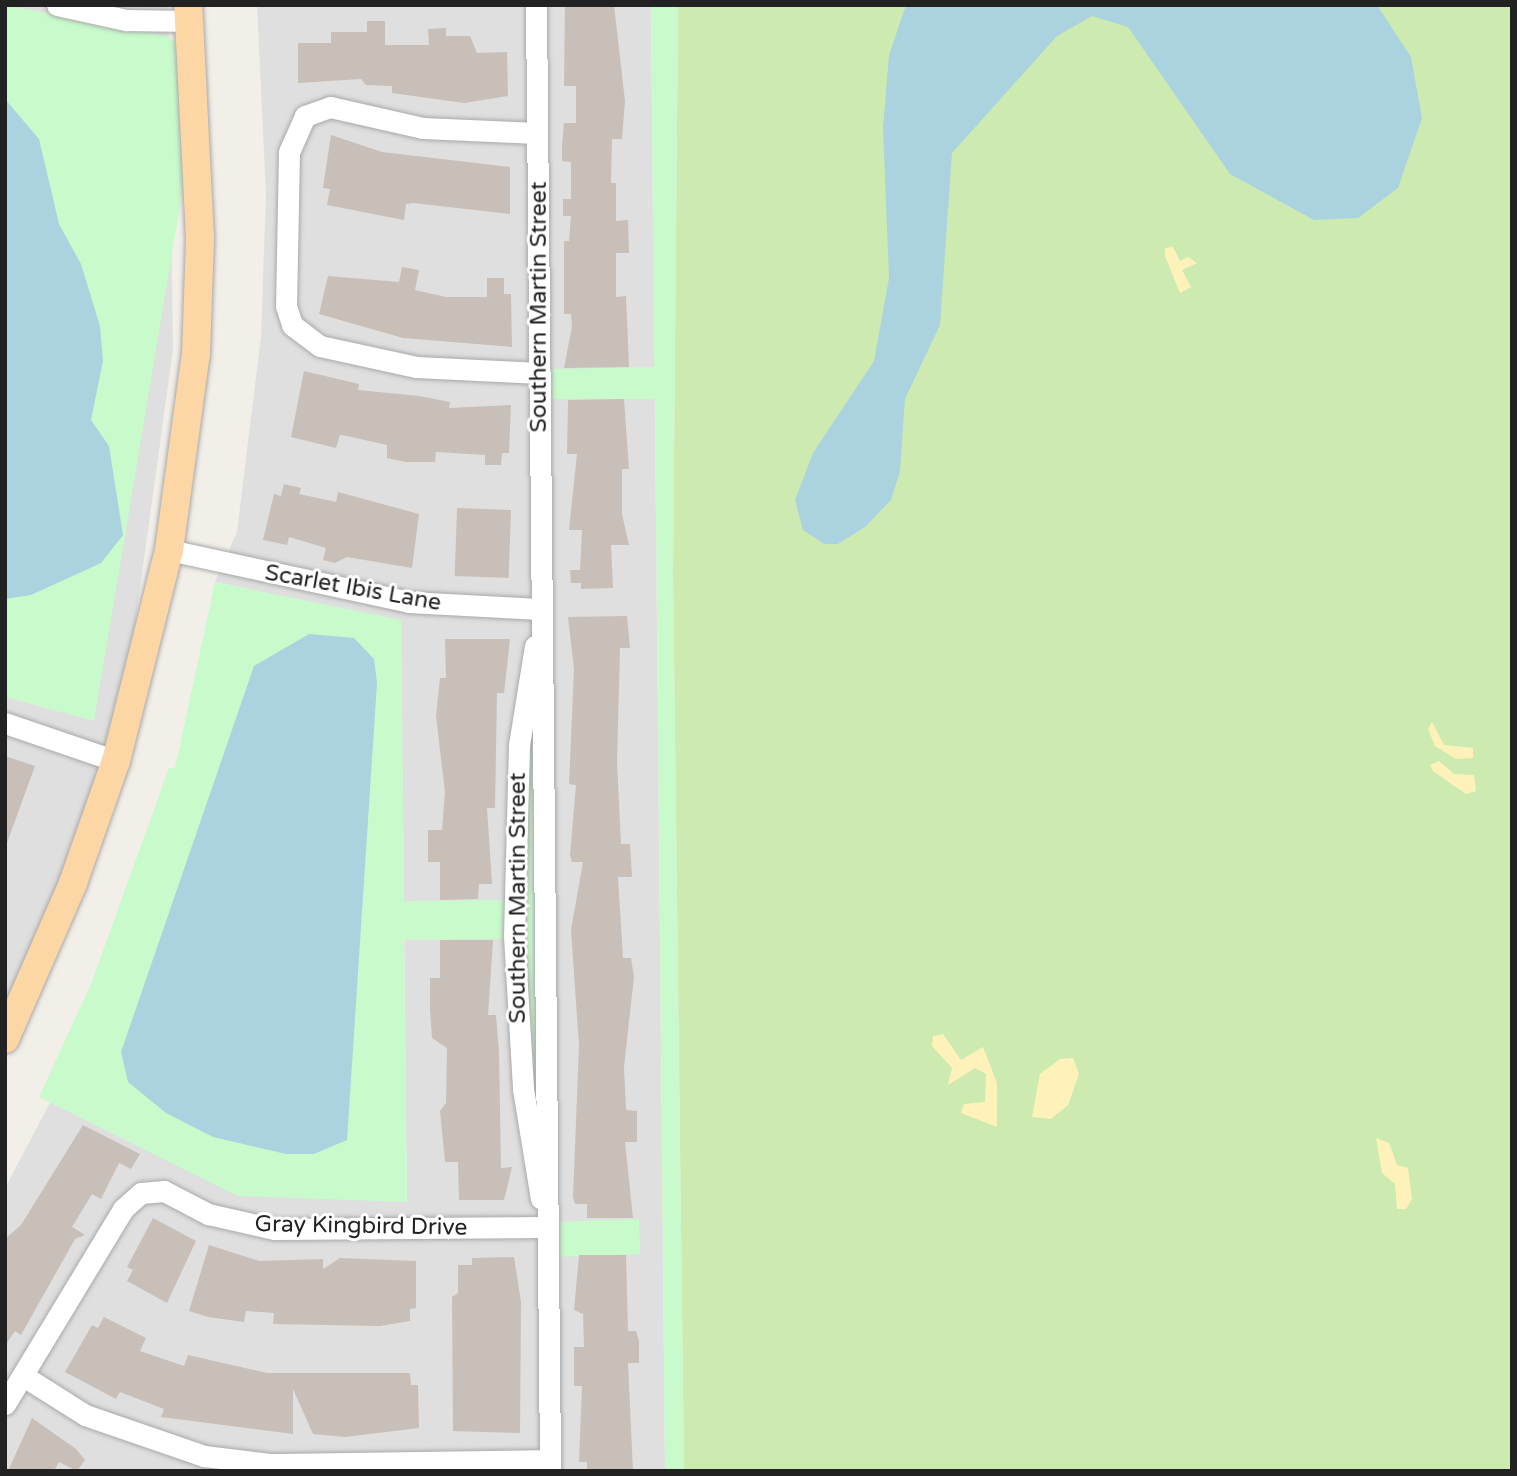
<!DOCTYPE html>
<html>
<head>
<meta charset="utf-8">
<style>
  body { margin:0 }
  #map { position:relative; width:1517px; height:1476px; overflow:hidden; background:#f2efe9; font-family:"Varela Round",sans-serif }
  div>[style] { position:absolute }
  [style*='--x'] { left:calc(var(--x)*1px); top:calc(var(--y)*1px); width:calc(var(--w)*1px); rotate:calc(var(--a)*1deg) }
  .residential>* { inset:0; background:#e0dfdf }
  .grass>* { inset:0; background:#cdebb0 }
  .sand>* { inset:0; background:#fff1ba }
  .park>* { inset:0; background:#c8facc; transform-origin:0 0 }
  .water>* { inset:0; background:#aad3df }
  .building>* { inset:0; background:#c7bfb8; transform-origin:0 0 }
  .roads { filter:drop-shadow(0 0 2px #a9a9a9) drop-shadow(0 0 2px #a9a9a9) }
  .minor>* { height:21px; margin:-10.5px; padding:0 10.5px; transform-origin:10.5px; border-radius:10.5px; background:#fff }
  .major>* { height:28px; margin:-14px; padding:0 14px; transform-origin:14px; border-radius:14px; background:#fcd6a4 }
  span { translate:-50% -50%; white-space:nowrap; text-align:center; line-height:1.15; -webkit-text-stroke:6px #fff; paint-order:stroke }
  .street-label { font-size:23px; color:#222 }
  .frame { position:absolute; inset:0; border:7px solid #222; pointer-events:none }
</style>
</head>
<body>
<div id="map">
  <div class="residential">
    <i style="clip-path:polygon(5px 5px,168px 5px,173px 350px,116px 761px,5px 1003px)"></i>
    <i style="clip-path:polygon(257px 5px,651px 5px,665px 1471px,5px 1471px,5px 1188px,52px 1099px,407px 1202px,401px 621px,215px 582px,237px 532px,261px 336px,266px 195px)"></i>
  </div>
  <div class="grass">
    <i style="clip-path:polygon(678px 5px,1512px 5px,1512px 1471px,684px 1471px,673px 574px)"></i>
  </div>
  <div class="sand">
    <i style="clip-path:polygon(1173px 247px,1180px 261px,1188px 257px,1197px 263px,1182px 270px,1191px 287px,1180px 293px,1165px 256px,1165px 248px)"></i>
    <i style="clip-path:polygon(1432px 722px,1444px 745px,1473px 748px,1473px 758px,1456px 759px,1435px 746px,1428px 729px)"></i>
    <i style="clip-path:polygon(1439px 761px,1454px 774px,1474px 775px,1476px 791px,1466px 794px,1433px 771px,1430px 765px)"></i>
    <i style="clip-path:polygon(943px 1034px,961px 1060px,983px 1047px,997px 1083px,997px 1127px,961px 1113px,964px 1104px,985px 1102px,986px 1074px,975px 1068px,948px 1085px,952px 1068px,932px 1046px,933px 1036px)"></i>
    <i style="clip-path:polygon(1073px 1058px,1079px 1074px,1068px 1105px,1051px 1119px,1032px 1117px,1040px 1074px,1060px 1059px)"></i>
    <i style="clip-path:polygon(1376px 1138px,1389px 1143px,1397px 1165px,1408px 1168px,1412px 1199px,1406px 1209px,1397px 1209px,1395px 1184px,1382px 1173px)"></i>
  </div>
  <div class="park">
    <i style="clip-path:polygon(5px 5px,168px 36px,182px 49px,189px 152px,94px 721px,5px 697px)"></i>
    <i style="clip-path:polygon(651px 5px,678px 5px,673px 574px,684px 1471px,665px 1471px,655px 399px,550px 399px,549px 369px,654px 367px)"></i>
    <i style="clip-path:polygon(215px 582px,401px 620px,404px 901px,507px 900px,508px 939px,404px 940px,407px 1202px,238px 1196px,39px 1097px,91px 984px,169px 768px,175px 768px)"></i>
    <i style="clip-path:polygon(537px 677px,540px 1161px,522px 978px,525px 772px)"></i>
    <i style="left:639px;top:1219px;width:35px;height:81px;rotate:88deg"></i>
  </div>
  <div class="water">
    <i style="clip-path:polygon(906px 5px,1377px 5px,1411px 57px,1422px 118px,1398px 188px,1358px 218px,1314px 220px,1230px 174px,1128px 27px,1092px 16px,1057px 36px,952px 153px,940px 325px,905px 399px,900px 471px,891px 500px,865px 527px,838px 544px,824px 544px,803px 530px,795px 500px,813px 453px,874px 361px,889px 278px,883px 128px,889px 55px)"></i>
    <i style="clip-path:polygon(5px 99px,39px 139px,59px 224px,81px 264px,100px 326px,103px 361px,91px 420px,109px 446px,123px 535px,101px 563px,31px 595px,5px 599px)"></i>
    <i style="clip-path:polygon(309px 634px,354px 638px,374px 659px,377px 683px,347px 1140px,314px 1154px,286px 1154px,213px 1137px,166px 1113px,128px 1082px,121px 1052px,254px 666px)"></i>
  </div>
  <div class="building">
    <i style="clip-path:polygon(565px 5px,614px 5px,625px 101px,622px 139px,612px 139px,611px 183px,616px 183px,616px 221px,628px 220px,629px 253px,616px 253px,616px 297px,626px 296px,629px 367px,564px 368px,572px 326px,571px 314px,564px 314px,564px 241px,569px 241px,571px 216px,563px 216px,563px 199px,571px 199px,571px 162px,562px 161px,562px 146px,564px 123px,576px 123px,576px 86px,564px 86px)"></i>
    <i style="clip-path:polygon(367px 21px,385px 21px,385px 45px,429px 45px,428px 29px,446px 28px,446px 36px,470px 36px,477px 53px,507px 52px,508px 96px,464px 103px,392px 93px,392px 86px,366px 85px,361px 79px,298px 83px,298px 43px,331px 43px,331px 32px,367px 32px)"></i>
    <i style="clip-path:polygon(331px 135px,382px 152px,510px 167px,510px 214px,413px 203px,406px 204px,404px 220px,327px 205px,330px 189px,323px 188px)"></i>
    <i style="clip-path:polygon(402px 267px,419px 270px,415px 290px,446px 297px,487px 297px,487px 278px,504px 278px,504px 294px,511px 294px,512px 347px,403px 338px,319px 314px,328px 276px,399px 282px)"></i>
    <i style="clip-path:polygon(304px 371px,359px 384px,358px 390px,419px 396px,450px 402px,449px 408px,511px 405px,509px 453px,502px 453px,501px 465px,485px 465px,485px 455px,436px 452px,435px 462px,406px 462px,387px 458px,387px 445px,347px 436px,340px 435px,336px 448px,291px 437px)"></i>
    <i style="clip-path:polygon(624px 399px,629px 469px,622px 469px,622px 514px,629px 545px,611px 545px,613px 588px,581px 589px,581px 583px,571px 583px,570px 570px,580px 570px,582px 530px,569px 530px,577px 454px,567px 454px,568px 400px)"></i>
    <i style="clip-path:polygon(284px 484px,301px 488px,299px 494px,336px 502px,338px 492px,419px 514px,412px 568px,347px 557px,335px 563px,323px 560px,326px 548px,289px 537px,287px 545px,263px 540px,274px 494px,281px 496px)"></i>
    <i style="left:511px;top:510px;width:68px;height:54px;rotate:92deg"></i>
    <i style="clip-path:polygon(627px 616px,630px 648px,620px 648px,617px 762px,621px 844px,630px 844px,632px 877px,618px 877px,623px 958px,631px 958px,634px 977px,624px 1067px,626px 1110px,637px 1111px,637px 1142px,625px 1142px,633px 1218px,587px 1218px,587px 1204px,575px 1204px,573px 1197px,579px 1046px,571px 930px,583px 862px,572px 862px,570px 855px,576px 785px,569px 784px,574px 669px,568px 617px)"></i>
    <i style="clip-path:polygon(445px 639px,510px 639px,504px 693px,497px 693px,495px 808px,487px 808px,492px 884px,479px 884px,478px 899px,440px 900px,440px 862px,428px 862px,428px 830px,442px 830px,445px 792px,436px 716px,440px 678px,446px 678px)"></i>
    <i style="clip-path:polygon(5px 756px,35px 766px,7px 843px,5px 843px)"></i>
    <i style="clip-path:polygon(440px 940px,493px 940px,488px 1015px,496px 1015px,499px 1053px,501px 1168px,512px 1167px,504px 1200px,459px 1200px,458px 1162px,445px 1162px,440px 1111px,446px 1103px,447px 1048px,432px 1038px,430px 1010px,430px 978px,440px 978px)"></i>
    <i style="clip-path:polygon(83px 1125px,140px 1154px,131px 1169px,119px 1163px,101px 1199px,92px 1194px,72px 1227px,85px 1235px,75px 1239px,21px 1335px,15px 1331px,5px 1346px,5px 1239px,21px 1225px)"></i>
    <i style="clip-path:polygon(153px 1218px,196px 1241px,167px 1303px,127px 1281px,133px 1270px,127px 1267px)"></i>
    <i style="clip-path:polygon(209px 1245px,259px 1261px,323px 1259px,323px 1269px,340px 1258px,416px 1261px,416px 1308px,410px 1309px,410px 1321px,380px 1326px,273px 1324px,274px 1313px,246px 1311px,244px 1322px,208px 1317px,189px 1311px)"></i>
    <i style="clip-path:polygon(579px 1255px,626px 1255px,628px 1331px,636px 1331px,639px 1341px,639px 1363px,628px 1363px,633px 1471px,587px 1471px,587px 1462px,579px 1462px,582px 1386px,574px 1386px,574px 1347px,584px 1347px,583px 1314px,574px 1310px)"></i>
    <i style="clip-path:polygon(514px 1257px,521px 1302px,520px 1433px,453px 1431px,452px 1297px,458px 1293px,458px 1265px,472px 1265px,472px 1258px)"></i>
    <i style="clip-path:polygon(104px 1317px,146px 1338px,140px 1351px,184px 1366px,188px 1355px,267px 1373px,410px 1373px,411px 1385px,418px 1385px,419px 1428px,345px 1437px,313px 1434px,293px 1389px,293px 1434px,161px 1417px,164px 1409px,120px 1392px,116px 1399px,65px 1372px,92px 1325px,98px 1328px)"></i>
    <i style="clip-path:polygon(32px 1418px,76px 1449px,85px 1460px,77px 1471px,59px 1462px,54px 1471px,8px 1471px)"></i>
  </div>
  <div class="roads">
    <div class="minor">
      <i style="--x:57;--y:5;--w:71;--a:12.3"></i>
      <i style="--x:126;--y:20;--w:64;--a:0.9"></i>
      <i style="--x:536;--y:5;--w:1466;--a:89.45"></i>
      <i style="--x:537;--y:133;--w:114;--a:-177.5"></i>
      <i style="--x:423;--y:128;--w:95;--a:-167.3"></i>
      <i style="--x:330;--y:107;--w:27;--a:160"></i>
      <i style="--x:305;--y:116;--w:39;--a:114"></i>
      <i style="--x:289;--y:152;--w:154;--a:91.1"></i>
      <i style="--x:286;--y:306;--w:20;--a:72"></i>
      <i style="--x:292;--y:325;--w:35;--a:37"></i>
      <i style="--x:320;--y:346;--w:98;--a:12.3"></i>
      <i style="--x:416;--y:367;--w:124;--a:2.8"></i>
      <i style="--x:169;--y:550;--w:246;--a:12.2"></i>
      <i style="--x:409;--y:602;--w:131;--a:3.1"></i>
      <i style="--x:535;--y:646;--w:100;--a:99.2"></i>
      <i style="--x:519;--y:745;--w:191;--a:91.5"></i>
      <i style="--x:514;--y:936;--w:153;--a:86.6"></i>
      <i style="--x:523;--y:1089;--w:111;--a:80.7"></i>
      <i style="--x:5;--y:723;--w:117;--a:18.9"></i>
      <i style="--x:25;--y:1377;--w:71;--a:32.3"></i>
      <i style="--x:85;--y:1415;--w:126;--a:19"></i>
      <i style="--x:204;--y:1456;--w:66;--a:6.9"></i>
      <i style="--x:270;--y:1464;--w:280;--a:-0.8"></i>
      <i style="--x:5;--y:1404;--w:228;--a:-58.8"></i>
      <i style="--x:123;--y:1209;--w:24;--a:-42"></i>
      <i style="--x:141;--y:1193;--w:23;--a:-5"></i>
      <i style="--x:164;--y:1191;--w:50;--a:27.6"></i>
      <i style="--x:208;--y:1214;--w:68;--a:12.8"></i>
      <i style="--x:274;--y:1229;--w:273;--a:-0.4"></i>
    </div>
    <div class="major">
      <i style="--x:5;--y:1039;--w:170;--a:-66.4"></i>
      <i style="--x:73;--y:883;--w:129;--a:-70.6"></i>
      <i style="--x:116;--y:761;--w:218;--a:-75.9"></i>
      <i style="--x:169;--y:550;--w:198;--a:-82.2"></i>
      <i style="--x:196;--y:354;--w:116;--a:-88"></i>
      <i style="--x:200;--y:238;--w:233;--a:-92.9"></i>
    </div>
  </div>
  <div class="street-label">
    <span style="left:539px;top:307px;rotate:-90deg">Southern Martin Street</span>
    <span style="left:353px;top:588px;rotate:10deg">Scarlet Ibis Lane</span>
    <span style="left:518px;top:898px;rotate:-90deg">Southern Martin Street</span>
    <span style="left:361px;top:1226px;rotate:1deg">Gray Kingbird Drive</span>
  </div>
  <div class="frame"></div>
</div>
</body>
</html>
